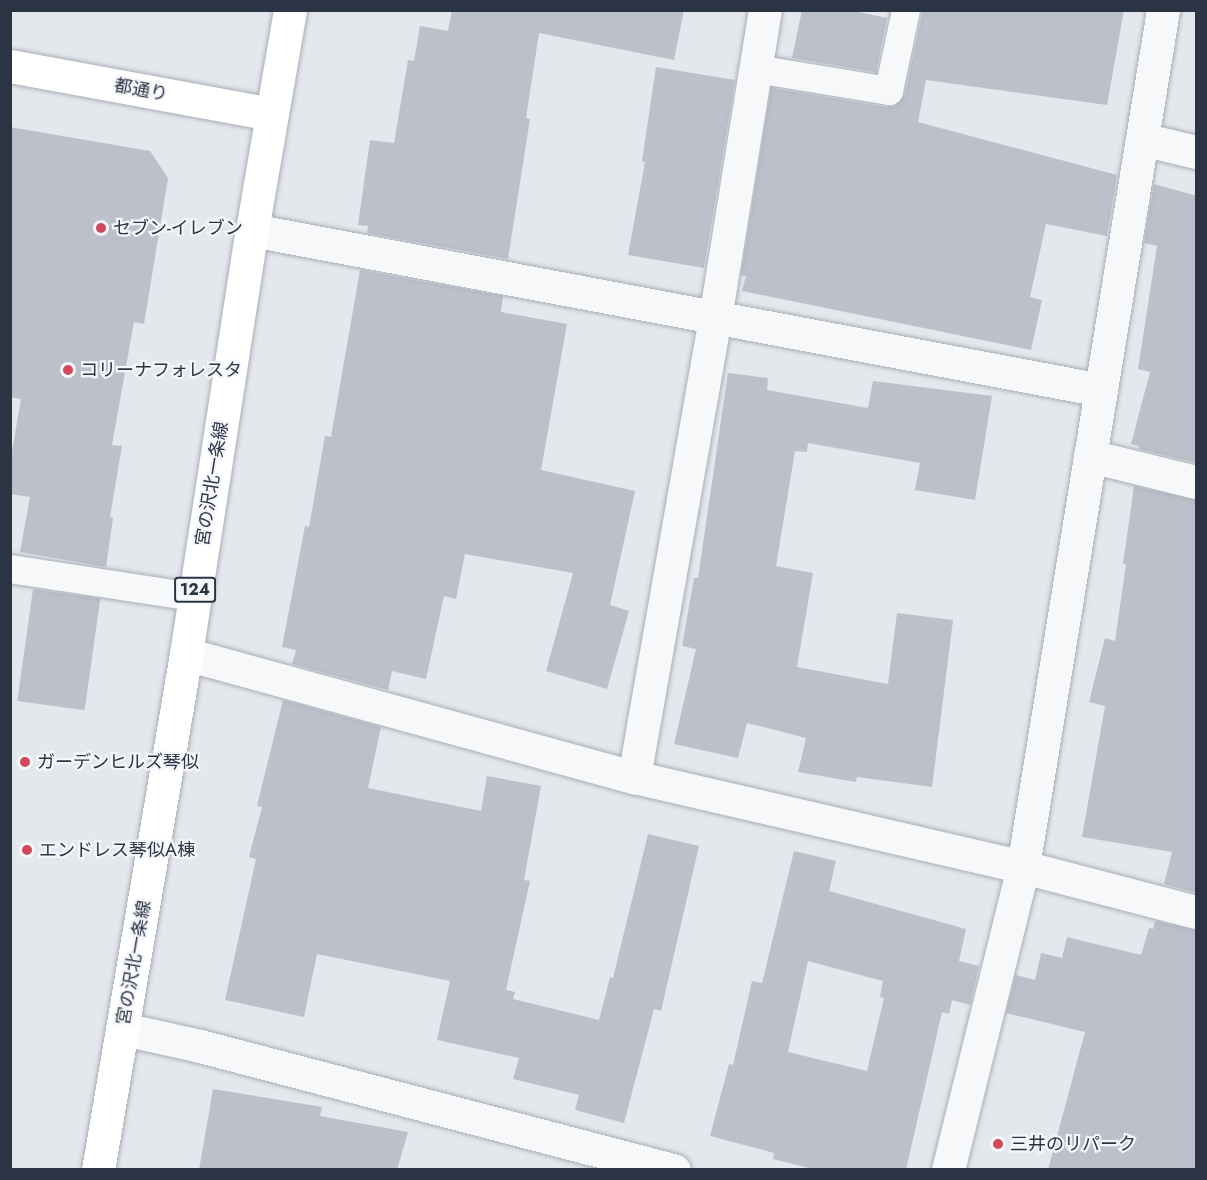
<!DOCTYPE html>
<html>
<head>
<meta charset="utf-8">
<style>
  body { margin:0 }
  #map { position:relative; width:1207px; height:1180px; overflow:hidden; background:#e4e7ec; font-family:Jost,"Noto Sans JP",sans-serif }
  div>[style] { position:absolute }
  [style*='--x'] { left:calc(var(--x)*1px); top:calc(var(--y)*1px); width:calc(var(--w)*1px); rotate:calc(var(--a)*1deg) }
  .building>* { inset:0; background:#bbc0ca; transform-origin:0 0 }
  .roads { filter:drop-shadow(0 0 2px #a9aeb7) drop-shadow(0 0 2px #a9aeb7) }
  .lane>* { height:28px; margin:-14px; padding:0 14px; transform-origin:14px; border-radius:14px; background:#f7f8fa }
  .street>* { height:33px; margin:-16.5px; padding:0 16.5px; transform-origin:16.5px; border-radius:16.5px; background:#f7f8fa }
  .secondary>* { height:33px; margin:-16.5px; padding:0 16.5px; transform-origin:16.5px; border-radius:16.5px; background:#fff }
  .primary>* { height:33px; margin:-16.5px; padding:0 16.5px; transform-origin:16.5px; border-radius:16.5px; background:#fff }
  .dots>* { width:16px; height:16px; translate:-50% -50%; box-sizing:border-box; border:3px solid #f4f6f9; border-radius:50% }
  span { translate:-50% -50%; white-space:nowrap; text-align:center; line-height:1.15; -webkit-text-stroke:4.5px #f4f6f9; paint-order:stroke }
  .shield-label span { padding:2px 4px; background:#f4f6f9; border:2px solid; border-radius:4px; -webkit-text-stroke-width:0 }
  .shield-label { font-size:16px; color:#2b3445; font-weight:700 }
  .street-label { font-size:18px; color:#2b3445 }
  .poi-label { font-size:18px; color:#2b3445 }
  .left { translate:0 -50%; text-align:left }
  .frame { position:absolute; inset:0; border:12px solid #2b3445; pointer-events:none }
</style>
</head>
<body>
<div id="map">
  <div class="building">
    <i style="clip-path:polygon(452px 10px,684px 10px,674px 60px,539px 33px,526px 118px,530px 119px,508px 259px,367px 233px,368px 226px,358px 225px,370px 140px,394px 143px,408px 60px,414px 61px,420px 26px,448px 31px)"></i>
    <i style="clip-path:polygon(802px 10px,849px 10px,887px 18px,876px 72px,792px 58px)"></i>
    <i style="clip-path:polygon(923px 10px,1124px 10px,1107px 105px,926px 80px,918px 122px,1117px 175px,1107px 236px,1046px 224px,1030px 297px,1042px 300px,1031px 350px,742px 291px,746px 276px,741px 275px,771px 88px,886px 107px,895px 106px,905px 94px)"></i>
    <i style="clip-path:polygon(656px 67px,735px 80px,704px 268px,628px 255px,645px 162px,642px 161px)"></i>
    <i style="clip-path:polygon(10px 127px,150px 151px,168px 178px,144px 324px,134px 322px,112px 445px,122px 446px,110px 517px,113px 518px,106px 567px,20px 552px,30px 497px,10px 494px,10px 463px,21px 399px,10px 397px)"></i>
    <i style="clip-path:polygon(1154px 184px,1197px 196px,1197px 463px,1139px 449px,1139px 446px,1131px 444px,1150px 372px,1138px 369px,1157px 246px,1144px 243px)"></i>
    <i style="clip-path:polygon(360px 270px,503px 296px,501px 312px,567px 324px,541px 470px,635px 491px,610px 605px,629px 611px,607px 689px,546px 671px,573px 573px,465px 554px,456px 599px,444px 596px,426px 679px,392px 671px,388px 690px,292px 664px,296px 650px,282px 647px,305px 526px,309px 527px,325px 436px,331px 437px)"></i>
    <i style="clip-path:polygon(728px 373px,768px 378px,767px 390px,868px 408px,873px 381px,992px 396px,975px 500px,915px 490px,920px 463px,808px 443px,807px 452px,795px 451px,776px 566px,813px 573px,797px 667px,888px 684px,897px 613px,953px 620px,932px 787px,857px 777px,856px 782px,798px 772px,806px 738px,747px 723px,738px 758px,674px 744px,696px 649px,682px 646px,694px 578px,698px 578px)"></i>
    <i style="clip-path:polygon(1134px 486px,1197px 500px,1197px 893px,1164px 884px,1172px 852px,1082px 837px,1105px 706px,1089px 702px,1105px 638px,1115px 641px,1126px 564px,1123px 564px)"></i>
    <i style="left:33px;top:589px;width:68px;height:113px;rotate:8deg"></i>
    <i style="clip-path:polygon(283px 700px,381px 727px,368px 788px,481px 811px,487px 776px,541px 786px,524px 880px,530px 881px,506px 990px,515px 992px,513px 999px,599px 1020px,610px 977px,613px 978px,648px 834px,699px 846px,661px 1011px,654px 1009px,624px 1123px,575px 1110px,579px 1095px,513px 1079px,519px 1058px,437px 1040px,450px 981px,317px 954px,304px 1017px,225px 1000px,256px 859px,249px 857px,262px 807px,257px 806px)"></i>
    <i style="clip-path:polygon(evenodd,794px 851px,836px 861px,829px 891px,966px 929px,959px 961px,979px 966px,970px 1005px,952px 1000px,949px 1014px,942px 1012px,906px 1170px,817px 1170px,773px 1159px,774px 1153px,710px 1136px,729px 1064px,733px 1065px,752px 981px,762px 983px,794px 851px,808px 961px,883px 981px,880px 997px,884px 998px,867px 1071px,788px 1052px,808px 961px)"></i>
    <i style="clip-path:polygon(1155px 921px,1197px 930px,1197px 1170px,1048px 1170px,1085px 1032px,1006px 1013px,1016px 975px,1035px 980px,1041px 953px,1062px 958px,1067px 937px,1141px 955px,1149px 928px,1153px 929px)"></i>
    <i style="clip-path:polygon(213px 1089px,322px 1107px,320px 1116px,408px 1132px,397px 1170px,199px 1170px)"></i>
  </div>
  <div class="roads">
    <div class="lane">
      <i style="--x:756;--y:69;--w:135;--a:9.4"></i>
      <i style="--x:889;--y:91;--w:83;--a:-78.1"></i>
      <i style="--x:10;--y:569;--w:186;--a:8.7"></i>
    </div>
    <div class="street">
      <i style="--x:1142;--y:139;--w:56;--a:13.5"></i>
      <i style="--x:252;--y:230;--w:864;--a:10.67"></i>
      <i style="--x:1090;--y:456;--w:109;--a:13.8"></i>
      <i style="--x:186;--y:654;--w:465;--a:15.4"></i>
      <i style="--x:634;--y:777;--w:399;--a:13"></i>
      <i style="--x:1023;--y:867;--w:179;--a:14.6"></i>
      <i style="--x:634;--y:777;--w:466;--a:-80"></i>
      <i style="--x:715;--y:318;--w:312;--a:-80.8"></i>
      <i style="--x:123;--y:1029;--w:79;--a:12.4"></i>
      <i style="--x:200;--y:1046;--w:490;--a:14.7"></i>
      <i style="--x:948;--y:1170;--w:312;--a:-76.1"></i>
      <i style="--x:1023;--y:867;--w:868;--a:-80.72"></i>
    </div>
    <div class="secondary">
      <i style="--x:10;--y:66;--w:266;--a:10.4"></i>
    </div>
    <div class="primary">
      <i style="--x:98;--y:1170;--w:523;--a:-80.32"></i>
      <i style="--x:186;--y:654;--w:429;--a:-81.2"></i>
      <i style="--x:252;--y:230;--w:223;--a:-80.2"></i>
    </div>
  </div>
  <div class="dots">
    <i style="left:101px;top:228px;background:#d1495b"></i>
    <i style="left:68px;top:370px;background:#d1495b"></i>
    <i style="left:25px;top:762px;background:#d1495b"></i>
    <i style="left:27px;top:850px;background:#d1495b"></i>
    <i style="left:998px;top:1144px;background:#d1495b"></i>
  </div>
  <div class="shield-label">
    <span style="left:195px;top:590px">124</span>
  </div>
  <div class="street-label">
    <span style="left:141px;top:90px;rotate:10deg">都通り</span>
    <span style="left:212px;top:484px;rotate:-81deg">宮の沢北一条線</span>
    <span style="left:134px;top:963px;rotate:-80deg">宮の沢北一条線</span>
  </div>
  <div class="poi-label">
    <span class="left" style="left:113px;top:228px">セブン-イレブン</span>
    <span class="left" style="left:80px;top:370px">コリーナフォレスタ</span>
    <span class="left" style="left:37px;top:762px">ガーデンヒルズ琴似</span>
    <span class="left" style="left:39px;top:850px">エンドレス琴似A棟</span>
    <span class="left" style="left:1010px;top:1144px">三井のリパーク</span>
  </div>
  <div class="frame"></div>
</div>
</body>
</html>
